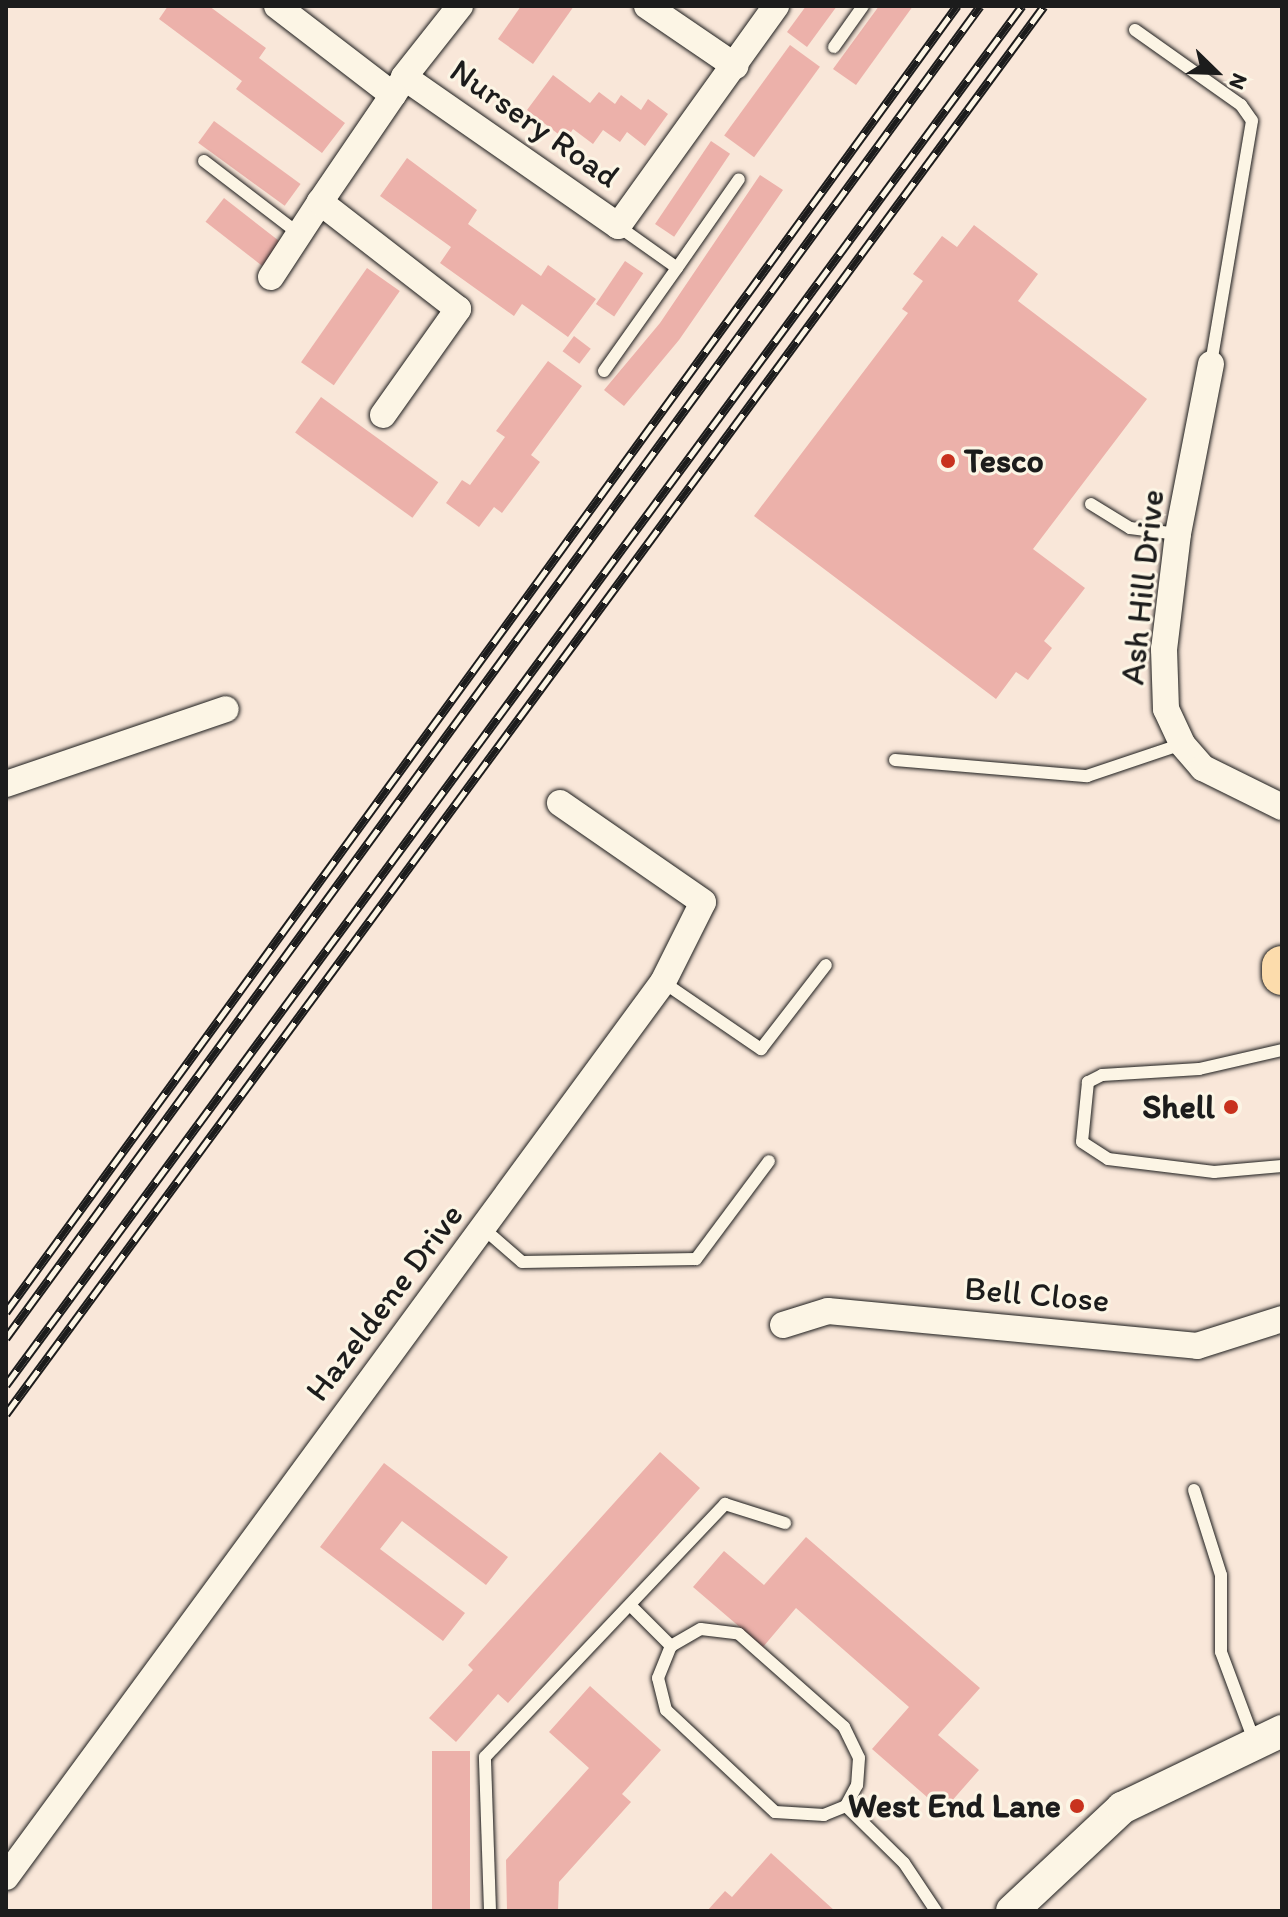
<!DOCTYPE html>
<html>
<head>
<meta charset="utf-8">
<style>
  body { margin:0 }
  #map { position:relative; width:1288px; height:1917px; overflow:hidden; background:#f9e7d9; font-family:Itim,sans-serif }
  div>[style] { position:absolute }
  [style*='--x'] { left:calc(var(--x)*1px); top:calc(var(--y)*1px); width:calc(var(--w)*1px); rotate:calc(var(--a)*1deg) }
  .building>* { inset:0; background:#ecb1aa; transform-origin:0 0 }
  .roads { filter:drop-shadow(0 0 2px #1c1c1c) drop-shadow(0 0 2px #1c1c1c) }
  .service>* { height:12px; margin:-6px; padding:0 6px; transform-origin:6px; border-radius:6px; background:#fcf5e5 }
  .minor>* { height:26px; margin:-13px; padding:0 13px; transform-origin:13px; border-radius:13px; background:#fcf5e5 }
  .tertiary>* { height:32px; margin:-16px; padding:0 16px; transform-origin:16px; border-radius:16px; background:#fcf5e5 }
  .primary>* { height:40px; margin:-20px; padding:0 20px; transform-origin:20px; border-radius:20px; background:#fcdcac }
  .rail>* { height:9px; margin-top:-4.5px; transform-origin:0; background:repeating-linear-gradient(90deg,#fcf5e5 0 18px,#1c1c1c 0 36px); box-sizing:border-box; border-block:2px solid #1c1c1c }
  .dots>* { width:22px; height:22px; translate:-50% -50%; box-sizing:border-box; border:4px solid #fcf5e5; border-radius:50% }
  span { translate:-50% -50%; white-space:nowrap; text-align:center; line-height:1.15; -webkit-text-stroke:6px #fcf5e5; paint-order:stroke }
  .street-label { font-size:34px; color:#1c1c1c }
  .poi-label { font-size:34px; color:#1c1c1c; font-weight:700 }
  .left { translate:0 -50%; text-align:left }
  .right { translate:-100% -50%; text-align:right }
  .frame { position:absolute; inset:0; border:8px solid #1c1c1c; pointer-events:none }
  .north { position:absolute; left:1176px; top:32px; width:80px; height:80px; -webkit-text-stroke:6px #fcf5e5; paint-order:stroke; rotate:113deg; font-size:22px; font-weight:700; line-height:32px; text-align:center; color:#1c1c1c }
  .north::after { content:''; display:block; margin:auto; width:28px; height:36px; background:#1c1c1c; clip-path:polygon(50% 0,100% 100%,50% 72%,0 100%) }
</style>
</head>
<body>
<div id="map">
  <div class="building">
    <i style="clip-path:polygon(168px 6px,209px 6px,266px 48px,259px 58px,345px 123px,322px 153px,236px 89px,242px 81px,159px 19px)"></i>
    <i style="clip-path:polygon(521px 6px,574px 6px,533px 64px,498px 39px)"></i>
    <i style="clip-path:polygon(806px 6px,837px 6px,807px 47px,787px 32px)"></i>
    <i style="clip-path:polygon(879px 6px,913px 6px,856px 85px,833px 69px)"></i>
    <i style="left:790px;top:45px;width:37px;height:112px;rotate:36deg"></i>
    <i style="clip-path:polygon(553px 75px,590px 103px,599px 92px,615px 104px,621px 95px,641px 110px,648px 99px,668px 114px,645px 146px,627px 132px,620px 142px,603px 130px,593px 144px,573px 129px,566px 140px,527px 110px)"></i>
    <i style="left:214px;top:121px;width:107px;height:27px;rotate:36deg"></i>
    <i style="left:711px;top:141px;width:23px;height:100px;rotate:34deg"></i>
    <i style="clip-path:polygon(407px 158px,477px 210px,468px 224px,541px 276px,548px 265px,596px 299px,568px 337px,522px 304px,514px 316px,440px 263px,451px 247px,380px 196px)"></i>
    <i style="clip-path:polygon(760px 175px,783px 190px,679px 340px,624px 406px,604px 390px,660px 323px)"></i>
    <i style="left:224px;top:198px;width:72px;height:30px;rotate:38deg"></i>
    <i style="clip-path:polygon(974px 225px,1038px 274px,1018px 301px,1147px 399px,1033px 549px,1085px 588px,1044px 641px,1052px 648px,1028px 680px,1016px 672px,996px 699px,754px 516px,908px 313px,902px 309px,923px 281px,913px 274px,942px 236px,957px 247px)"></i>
    <i style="left:625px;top:261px;width:22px;height:52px;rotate:34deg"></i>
    <i style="left:367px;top:268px;width:40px;height:115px;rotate:35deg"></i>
    <i style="left:574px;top:336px;width:21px;height:19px;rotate:37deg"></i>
    <i style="clip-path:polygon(548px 361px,582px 386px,531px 455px,540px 462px,502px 513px,494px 507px,479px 527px,446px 503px,462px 480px,470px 485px,505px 437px,496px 431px)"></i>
    <i style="left:321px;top:397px;width:145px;height:44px;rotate:36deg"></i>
    <i style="clip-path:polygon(660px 1452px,700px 1488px,508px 1703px,498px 1694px,456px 1742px,429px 1718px,473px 1670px,468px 1665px)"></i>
    <i style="clip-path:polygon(384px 1463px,508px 1557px,486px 1585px,402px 1521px,380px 1549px,465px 1613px,443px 1641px,320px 1547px)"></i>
    <i style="clip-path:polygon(806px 1537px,980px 1688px,938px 1735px,979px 1770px,943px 1811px,872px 1749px,909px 1707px,796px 1608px,763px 1647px,693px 1587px,724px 1551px,764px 1585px)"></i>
    <i style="clip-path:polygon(590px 1686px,661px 1750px,622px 1794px,631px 1802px,559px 1882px,558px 1911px,507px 1911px,506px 1860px,589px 1768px,549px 1732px)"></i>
    <i style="left:470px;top:1751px;width:160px;height:38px;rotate:90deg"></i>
    <i style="clip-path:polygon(771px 1853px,835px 1911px,707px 1911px,725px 1891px,732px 1897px)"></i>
  </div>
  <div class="roads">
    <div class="service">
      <i style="--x:1135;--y:30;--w:130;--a:35.3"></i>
      <i style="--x:1241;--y:105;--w:19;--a:55"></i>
      <i style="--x:1252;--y:121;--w:246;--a:99.6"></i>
      <i style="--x:834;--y:47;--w:50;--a:-54.7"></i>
      <i style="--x:204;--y:161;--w:120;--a:37.5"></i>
      <i style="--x:618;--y:226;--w:72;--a:35.4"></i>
      <i style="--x:677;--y:268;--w:108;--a:-55.1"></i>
      <i style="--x:604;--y:371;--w:126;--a:-54.7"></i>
      <i style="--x:1091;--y:504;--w:46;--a:31.6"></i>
      <i style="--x:1130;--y:528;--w:48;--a:7.1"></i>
      <i style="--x:895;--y:760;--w:193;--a:4.8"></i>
      <i style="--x:1087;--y:776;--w:100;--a:-18.6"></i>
      <i style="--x:663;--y:982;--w:119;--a:34.4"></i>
      <i style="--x:761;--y:1049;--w:106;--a:-52.3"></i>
      <i style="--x:1282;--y:1050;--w:85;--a:167.1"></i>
      <i style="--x:1199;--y:1069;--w:97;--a:176.5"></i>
      <i style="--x:1102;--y:1075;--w:16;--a:153"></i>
      <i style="--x:1088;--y:1082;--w:60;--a:95.7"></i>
      <i style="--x:1082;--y:1142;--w:31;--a:33"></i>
      <i style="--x:1108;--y:1159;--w:107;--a:7"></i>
      <i style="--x:1214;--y:1172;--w:68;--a:-5"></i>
      <i style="--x:484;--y:1229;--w:50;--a:41"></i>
      <i style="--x:522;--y:1262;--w:174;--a:-1"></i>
      <i style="--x:696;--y:1259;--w:122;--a:-53.3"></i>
      <i style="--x:1194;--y:1490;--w:89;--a:72.4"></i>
      <i style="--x:1221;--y:1575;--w:77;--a:90"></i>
      <i style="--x:1221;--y:1652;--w:97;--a:69.5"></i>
      <i style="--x:631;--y:1606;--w:57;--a:45"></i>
      <i style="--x:701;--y:1629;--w:38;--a:7"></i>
      <i style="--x:739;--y:1634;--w:140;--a:41.5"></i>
      <i style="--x:844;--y:1727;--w:34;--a:64"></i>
      <i style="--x:859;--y:1758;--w:27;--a:94"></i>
      <i style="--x:857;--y:1785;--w:24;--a:118"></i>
      <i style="--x:846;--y:1806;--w:24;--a:158"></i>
      <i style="--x:824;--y:1815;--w:49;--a:-176.5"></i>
      <i style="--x:775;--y:1812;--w:149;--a:-136.9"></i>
      <i style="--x:666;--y:1710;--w:33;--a:-104"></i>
      <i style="--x:658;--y:1678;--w:35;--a:-68"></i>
      <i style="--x:671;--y:1646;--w:34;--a:-30"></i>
      <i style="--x:846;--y:1806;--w:81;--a:44.5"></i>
      <i style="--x:904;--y:1863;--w:58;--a:56.3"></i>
      <i style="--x:490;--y:1911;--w:154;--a:-91.9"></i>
      <i style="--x:485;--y:1757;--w:349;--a:-46.5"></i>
      <i style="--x:725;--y:1504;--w:63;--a:17.6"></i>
    </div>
    <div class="minor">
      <i style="--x:277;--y:6;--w:146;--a:37.5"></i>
      <i style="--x:393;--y:95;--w:18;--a:-56"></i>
      <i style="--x:460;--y:6;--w:90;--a:128.3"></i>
      <i style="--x:404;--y:77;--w:261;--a:34.8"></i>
      <i style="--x:618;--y:226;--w:271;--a:-54.3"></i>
      <i style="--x:647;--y:6;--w:107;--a:34.3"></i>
      <i style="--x:271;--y:277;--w:90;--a:-56.8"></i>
      <i style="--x:1211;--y:364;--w:173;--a:101"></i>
      <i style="--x:1178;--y:534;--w:116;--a:96.9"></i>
      <i style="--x:1164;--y:649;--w:60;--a:88.1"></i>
      <i style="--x:1166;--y:709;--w:38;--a:65"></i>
      <i style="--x:1182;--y:744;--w:32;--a:49"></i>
      <i style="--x:1203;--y:768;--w:88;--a:26.3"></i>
      <i style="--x:383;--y:415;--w:130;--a:-54.7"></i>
      <i style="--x:458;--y:309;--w:175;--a:-142.2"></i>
      <i style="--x:320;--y:202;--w:130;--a:-55.7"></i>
      <i style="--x:6;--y:784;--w:232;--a:-18.8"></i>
      <i style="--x:783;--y:1325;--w:47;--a:-17.3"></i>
      <i style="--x:828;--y:1311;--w:371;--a:5.4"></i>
      <i style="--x:1197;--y:1346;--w:89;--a:-17.6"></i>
      <i style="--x:6;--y:1877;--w:1110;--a:-53.72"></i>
      <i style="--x:663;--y:982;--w:89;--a:-63.4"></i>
      <i style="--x:703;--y:902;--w:174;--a:-145.3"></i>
    </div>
    <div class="tertiary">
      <i style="--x:1012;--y:1911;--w:151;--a:-43.1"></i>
      <i style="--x:1122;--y:1808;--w:178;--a:-25.7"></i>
    </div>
    <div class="primary">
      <i style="--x:1282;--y:966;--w:9;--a:90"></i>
    </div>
  </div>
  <div class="rail">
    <i style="--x:6;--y:1312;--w:1616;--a:-53.94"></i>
    <i style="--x:6;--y:1338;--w:1650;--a:-53.82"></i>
    <i style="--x:6;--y:1385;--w:1713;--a:-53.62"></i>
    <i style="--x:6;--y:1414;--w:1749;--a:-53.6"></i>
  </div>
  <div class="dots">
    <i style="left:948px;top:461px;background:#c8321e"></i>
    <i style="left:1231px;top:1107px;background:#c8321e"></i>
    <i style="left:1077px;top:1806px;background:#c8321e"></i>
  </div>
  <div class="street-label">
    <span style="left:535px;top:123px;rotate:35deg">Nursery Road</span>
    <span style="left:1142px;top:587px;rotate:-84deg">Ash Hill Drive</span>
    <span style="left:1037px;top:1294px;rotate:5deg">Bell Close</span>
    <span style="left:384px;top:1302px;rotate:-53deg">Hazeldene Drive</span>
  </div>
  <div class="poi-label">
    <span class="left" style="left:964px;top:461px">Tesco</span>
    <span class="right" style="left:1215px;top:1107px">Shell</span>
    <span class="right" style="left:1061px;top:1806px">West End Lane</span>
  </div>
  <div class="frame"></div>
  <div class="north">N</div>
</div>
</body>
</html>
